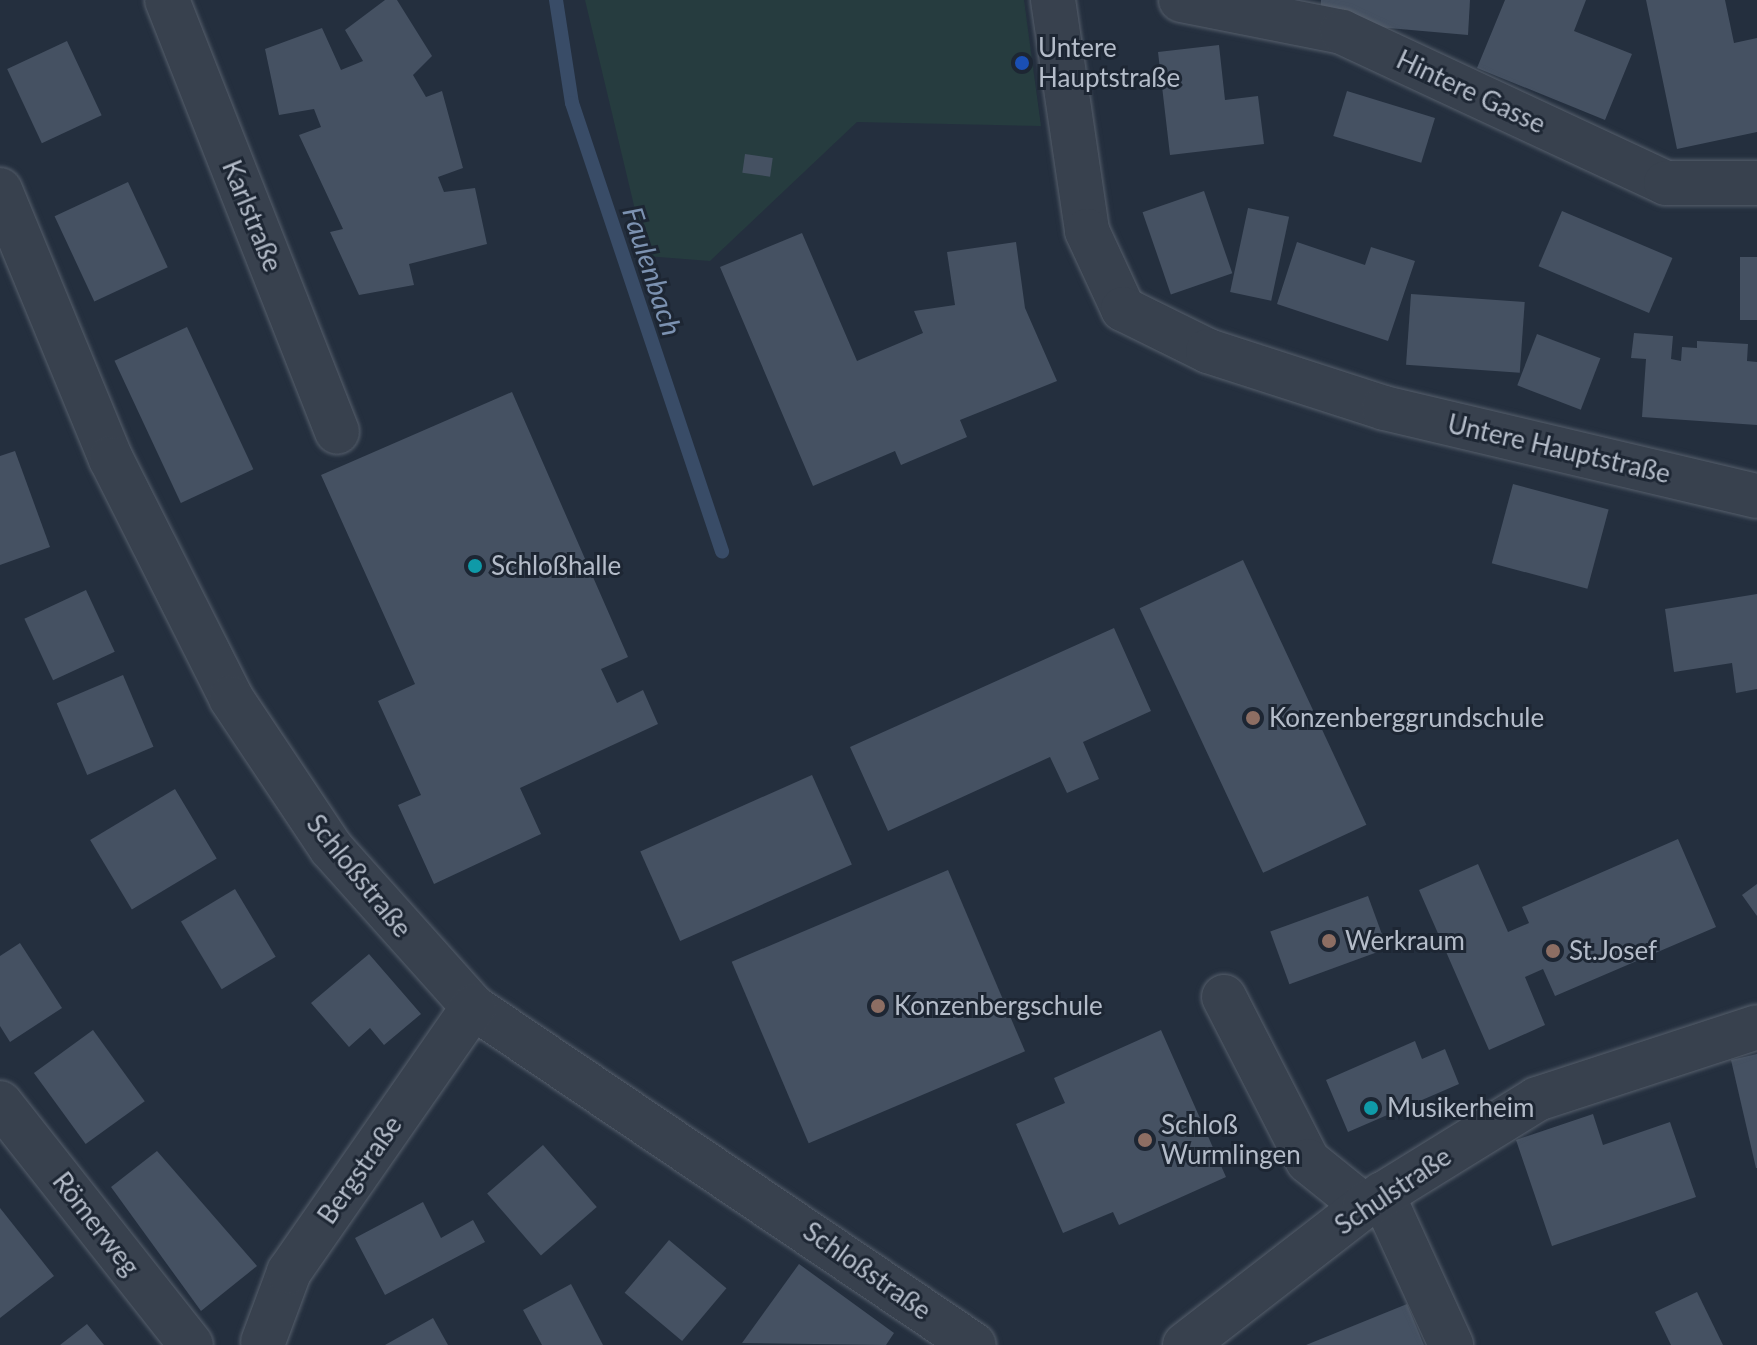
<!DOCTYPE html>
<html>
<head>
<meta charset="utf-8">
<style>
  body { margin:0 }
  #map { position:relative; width:1757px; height:1345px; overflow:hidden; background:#242f3e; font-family:Lato,sans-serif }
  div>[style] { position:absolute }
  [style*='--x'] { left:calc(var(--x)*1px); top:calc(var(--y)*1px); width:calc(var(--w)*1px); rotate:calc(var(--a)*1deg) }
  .green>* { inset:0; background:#263c3f }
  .stream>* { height:14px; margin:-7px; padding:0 7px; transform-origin:7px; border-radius:7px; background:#394c67 }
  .building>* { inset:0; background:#455162; transform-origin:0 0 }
  .roads { filter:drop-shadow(0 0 2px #565f6c) drop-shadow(0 0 2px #565f6c) }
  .minor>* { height:44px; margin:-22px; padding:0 22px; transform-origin:22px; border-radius:22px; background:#38414e }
  .dots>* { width:22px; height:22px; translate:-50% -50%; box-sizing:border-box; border:4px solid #1d2633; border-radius:50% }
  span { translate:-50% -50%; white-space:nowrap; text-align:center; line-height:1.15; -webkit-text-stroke:6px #1d2633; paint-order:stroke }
  .poi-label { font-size:26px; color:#b4bcc9 }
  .left { translate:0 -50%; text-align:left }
  .street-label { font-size:26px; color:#b4bcc9 }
  .water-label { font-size:28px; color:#7c92b1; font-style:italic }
</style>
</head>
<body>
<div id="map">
  <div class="green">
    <i style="clip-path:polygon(585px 0,1024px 0,1041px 126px,857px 122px,710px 261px,646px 256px)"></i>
  </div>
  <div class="stream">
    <i style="--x:556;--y:0;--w:104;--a:81.2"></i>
    <i style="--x:572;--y:103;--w:473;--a:71.5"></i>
  </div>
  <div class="building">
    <i style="clip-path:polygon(385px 0,397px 0,432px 56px,413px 75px,426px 97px,442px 91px,463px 168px,438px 177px,444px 192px,475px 188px,487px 244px,409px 264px,414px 285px,359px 295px,330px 232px,343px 229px,299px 135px,321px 127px,314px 109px,279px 115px,265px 49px,322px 28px,341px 70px,363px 61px,345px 30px)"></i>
    <i style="clip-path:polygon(1321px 0,1470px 0,1468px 35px,1320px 22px)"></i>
    <i style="clip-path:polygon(1505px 0,1586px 0,1574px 31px,1632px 54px,1605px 120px,1477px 68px)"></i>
    <i style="clip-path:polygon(1646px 0,1725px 0,1734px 43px,1757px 38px,1757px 132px,1677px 149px)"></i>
    <i style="left:67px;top:41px;width:82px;height:66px;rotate:65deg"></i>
    <i style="clip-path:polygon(1219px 45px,1225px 100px,1258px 96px,1264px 144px,1170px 155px,1158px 52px)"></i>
    <i style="left:1347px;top:91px;width:92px;height:47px;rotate:17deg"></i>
    <i style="left:745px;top:154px;width:28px;height:19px;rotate:8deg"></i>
    <i style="left:128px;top:182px;width:94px;height:81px;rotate:65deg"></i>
    <i style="left:1204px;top:191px;width:87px;height:65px;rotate:71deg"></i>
    <i style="left:1248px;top:208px;width:42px;height:86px;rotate:12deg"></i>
    <i style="left:1562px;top:211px;width:120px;height:60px;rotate:23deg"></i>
    <i style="clip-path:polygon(802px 233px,857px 361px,923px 333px,914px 311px,955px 305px,947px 252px,1016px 242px,1025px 308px,1057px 381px,960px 420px,967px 437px,901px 465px,895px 451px,813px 486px,720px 267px)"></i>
    <i style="clip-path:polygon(1297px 242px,1365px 265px,1371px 247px,1415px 261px,1388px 341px,1277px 304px)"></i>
    <i style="left:1740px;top:257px;width:17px;height:63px"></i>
    <i style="left:1411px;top:294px;width:114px;height:71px;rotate:4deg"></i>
    <i style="left:187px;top:327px;width:157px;height:80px;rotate:65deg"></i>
    <i style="clip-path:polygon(1634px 333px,1673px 336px,1671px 359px,1681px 361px,1682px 347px,1697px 348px,1697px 341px,1748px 344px,1747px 361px,1757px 362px,1757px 425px,1642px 417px,1646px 359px,1631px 358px)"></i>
    <i style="left:1537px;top:334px;width:68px;height:55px;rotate:21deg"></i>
    <i style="clip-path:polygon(512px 392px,628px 657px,601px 669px,617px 703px,643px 690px,658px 724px,520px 788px,541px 834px,434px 884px,398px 805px,421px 795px,378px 701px,415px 684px,321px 475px)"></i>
    <i style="clip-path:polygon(15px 451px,50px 547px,0 565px,0 456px)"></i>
    <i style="left:1513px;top:484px;width:99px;height:82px;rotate:15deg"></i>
    <i style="left:1243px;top:560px;width:292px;height:114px;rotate:65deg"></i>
    <i style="left:86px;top:590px;width:68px;height:68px;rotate:65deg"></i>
    <i style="clip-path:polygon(1757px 594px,1757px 689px,1736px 693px,1732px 663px,1674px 672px,1665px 609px)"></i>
    <i style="clip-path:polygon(1114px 628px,1151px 711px,1083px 742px,1099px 779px,1067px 793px,1050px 757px,888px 831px,850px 747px)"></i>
    <i style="left:123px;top:675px;width:78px;height:72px;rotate:67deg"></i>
    <i style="left:812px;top:775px;width:98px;height:188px;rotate:66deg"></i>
    <i style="left:175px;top:789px;width:81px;height:99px;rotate:59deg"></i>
    <i style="clip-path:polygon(1678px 839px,1716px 927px,1555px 996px,1543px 969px,1525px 977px,1545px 1025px,1489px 1050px,1419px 890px,1478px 864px,1508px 932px,1529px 923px,1522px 907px)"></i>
    <i style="left:948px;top:870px;width:197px;height:235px;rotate:67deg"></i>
    <i style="clip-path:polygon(1757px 884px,1757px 916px,1742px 895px)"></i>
    <i style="left:235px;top:889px;width:79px;height:63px;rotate:59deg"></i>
    <i style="left:1368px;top:896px;width:56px;height:104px;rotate:70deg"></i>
    <i style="clip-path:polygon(20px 943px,62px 1008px,10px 1042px,0 1026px,0 956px)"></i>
    <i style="clip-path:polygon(369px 954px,421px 1014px,384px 1045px,370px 1028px,349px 1047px,311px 1003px)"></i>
    <i style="left:93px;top:1030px;width:88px;height:73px;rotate:54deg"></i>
    <i style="clip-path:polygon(1161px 1030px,1226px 1177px,1119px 1225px,1113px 1212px,1063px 1233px,1016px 1124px,1065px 1103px,1054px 1078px)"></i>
    <i style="clip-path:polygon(1415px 1041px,1422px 1059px,1445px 1049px,1459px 1084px,1348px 1132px,1326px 1080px)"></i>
    <i style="clip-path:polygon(1757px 1054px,1757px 1168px,1756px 1168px,1731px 1060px)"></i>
    <i style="clip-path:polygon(1593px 1114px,1603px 1145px,1670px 1122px,1696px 1197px,1552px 1246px,1516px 1140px)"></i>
    <i style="left:543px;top:1145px;width:82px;height:74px;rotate:49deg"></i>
    <i style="clip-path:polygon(157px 1151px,257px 1266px,201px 1311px,111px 1187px)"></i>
    <i style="clip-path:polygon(423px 1202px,441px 1238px,473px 1220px,485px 1242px,385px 1295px,355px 1238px)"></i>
    <i style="clip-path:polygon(0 1208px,54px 1276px,0 1318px)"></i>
    <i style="left:669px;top:1240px;width:75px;height:69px;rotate:40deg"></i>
    <i style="clip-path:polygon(799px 1264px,894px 1333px,886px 1345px,742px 1343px)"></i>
    <i style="clip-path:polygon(571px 1284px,603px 1345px,542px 1345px,523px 1310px)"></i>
    <i style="clip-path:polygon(1697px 1292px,1723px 1345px,1671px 1345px,1655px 1312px)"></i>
    <i style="clip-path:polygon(1407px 1304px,1424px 1345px,1306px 1345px)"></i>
    <i style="clip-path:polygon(433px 1318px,448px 1345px,385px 1345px)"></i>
    <i style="clip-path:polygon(87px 1324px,104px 1345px,60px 1345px)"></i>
  </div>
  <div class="roads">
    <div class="minor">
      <i style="--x:167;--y:0;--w:464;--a:68.5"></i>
      <i style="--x:1053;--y:0;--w:233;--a:81.6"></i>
      <i style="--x:1087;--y:231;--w:86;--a:65.2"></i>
      <i style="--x:1123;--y:309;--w:95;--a:26.3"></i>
      <i style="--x:1208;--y:351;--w:185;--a:17.9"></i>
      <i style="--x:1384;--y:408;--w:383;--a:13.3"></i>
      <i style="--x:1181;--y:0;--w:164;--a:11.2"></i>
      <i style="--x:1342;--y:32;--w:357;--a:25"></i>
      <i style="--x:1666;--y:183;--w:91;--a:0"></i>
      <i style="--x:0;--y:190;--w:291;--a:67.6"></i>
      <i style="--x:111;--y:459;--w:267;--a:63.3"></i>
      <i style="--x:231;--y:698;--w:180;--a:56.3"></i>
      <i style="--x:331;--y:848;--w:213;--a:48.2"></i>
      <i style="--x:473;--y:1007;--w:604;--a:34.01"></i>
      <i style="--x:1224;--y:997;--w:184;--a:62.9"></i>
      <i style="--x:1308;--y:1161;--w:72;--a:38.8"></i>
      <i style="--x:0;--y:1103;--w:308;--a:51.7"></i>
      <i style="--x:1382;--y:1194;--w:166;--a:65.4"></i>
      <i style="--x:263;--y:1342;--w:75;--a:-69.6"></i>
      <i style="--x:289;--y:1272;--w:323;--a:-55.2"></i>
      <i style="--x:1185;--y:1345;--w:227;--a:-37.8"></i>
      <i style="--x:1364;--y:1206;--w:203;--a:-31.7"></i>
      <i style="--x:1537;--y:1099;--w:231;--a:-18.1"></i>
    </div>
  </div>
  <div class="dots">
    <i style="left:1022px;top:63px;background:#1a4fb4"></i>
    <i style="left:475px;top:566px;background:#0f9aa8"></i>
    <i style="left:1253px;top:718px;background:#8d6e63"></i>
    <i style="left:1329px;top:941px;background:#8d6e63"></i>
    <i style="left:1553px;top:951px;background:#8d6e63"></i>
    <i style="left:878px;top:1006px;background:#8d6e63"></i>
    <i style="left:1371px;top:1108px;background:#0f9aa8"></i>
    <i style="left:1145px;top:1140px;background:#8d6e63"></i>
  </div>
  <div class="poi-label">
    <span class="left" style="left:1038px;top:63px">Untere<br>Hauptstraße</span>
    <span class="left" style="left:491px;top:566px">Schloßhalle</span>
    <span class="left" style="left:1269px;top:718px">Konzenberggrundschule</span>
    <span class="left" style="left:1345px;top:941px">Werkraum</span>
    <span class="left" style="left:1569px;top:951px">St.Josef</span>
    <span class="left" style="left:894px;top:1006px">Konzenbergschule</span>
    <span class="left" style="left:1387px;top:1108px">Musikerheim</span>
    <span class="left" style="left:1161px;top:1140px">Schloß<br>Wurmlingen</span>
  </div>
  <div class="street-label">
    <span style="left:1471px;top:92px;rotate:25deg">Hintere Gasse</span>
    <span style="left:252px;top:216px;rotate:68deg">Karlstraße</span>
    <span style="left:1559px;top:449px;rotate:13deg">Untere Hauptstraße</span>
    <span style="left:359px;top:876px;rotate:51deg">Schloßstraße</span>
    <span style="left:360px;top:1170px;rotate:-55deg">Bergstraße</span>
    <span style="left:1393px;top:1191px;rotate:-34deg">Schulstraße</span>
    <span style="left:96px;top:1224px;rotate:52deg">Römerweg</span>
    <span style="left:867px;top:1271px;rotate:35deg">Schloßstraße</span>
  </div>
  <div class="water-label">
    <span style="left:653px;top:271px;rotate:72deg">Faulenbach</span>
  </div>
</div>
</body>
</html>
